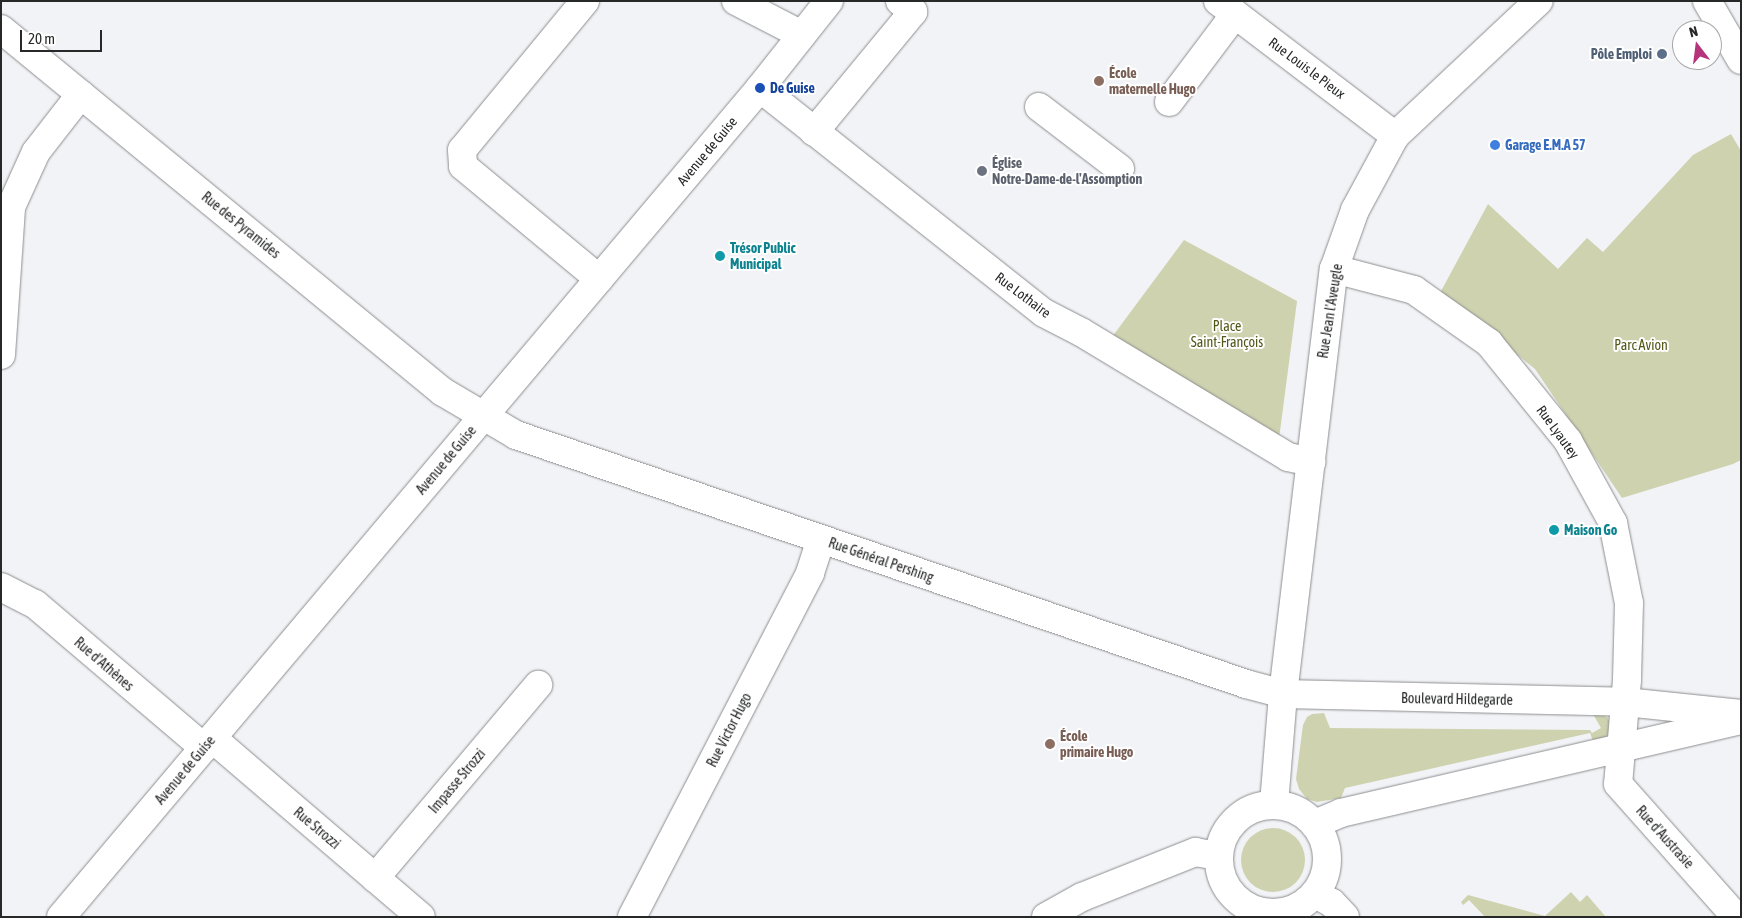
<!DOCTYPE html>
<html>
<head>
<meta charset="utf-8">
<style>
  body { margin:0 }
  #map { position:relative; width:1742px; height:918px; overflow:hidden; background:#f2f3f6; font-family:"Asap Condensed",sans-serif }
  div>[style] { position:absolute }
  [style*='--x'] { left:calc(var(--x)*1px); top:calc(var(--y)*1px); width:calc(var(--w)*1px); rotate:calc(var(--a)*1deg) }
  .green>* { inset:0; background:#ced2af }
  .round { border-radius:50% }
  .roads { filter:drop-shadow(0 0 1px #8c8d8f) drop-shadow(0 0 1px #8c8d8f) }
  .minor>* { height:28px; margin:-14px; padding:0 14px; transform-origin:14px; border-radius:14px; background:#fff }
  .minor>.ring { margin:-14px; padding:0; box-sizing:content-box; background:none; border:28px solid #fff; border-radius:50% }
  .major>* { height:28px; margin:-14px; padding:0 14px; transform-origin:14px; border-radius:14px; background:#fff }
  .dots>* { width:14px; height:14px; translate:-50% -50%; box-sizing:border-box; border:2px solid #fff; border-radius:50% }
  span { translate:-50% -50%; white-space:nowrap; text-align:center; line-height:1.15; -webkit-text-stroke:4px #fff; paint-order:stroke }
  .service-label { font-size:14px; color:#4e5e75; font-weight:700 }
  .right { translate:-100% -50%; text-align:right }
  .street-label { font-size:14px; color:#272828 }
  .education-label { font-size:14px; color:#785e54; font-weight:700 }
  .left { translate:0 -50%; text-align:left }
  .transit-label { font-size:14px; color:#164399; font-weight:700 }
  .shop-label { font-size:14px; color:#366cbe; font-weight:700 }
  .worship-label { font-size:14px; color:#5b616d; font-weight:700 }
  .culture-label { font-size:14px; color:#0d838f; font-weight:700 }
  .park-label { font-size:14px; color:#535718 }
  .frame { position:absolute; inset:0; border:2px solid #272828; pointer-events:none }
  .north { position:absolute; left:1672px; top:20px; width:50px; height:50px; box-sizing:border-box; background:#fff; border:1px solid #a9a9a9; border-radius:50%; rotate:345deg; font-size:14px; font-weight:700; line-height:20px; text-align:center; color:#272828 }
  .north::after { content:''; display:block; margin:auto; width:18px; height:22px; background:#b6347c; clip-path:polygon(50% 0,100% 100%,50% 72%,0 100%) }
  .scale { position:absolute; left:20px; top:30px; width:82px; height:22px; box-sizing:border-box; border:2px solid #272828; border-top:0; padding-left:6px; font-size:15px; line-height:18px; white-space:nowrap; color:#272828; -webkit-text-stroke:4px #fff; paint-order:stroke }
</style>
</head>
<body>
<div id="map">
  <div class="green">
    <i style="clip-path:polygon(1731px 134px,1741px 151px,1741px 460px,1733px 464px,1622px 498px,1535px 369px,1440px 293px,1488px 204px,1558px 269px,1587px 238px,1603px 252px,1693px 155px)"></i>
    <i style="clip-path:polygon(1184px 240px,1297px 301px,1279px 439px,1112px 337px)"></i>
    <i style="clip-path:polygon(1324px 713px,1330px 728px,1590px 730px,1592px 733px,1601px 728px,1593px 714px,1603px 715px,1608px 718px,1612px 729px,1605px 738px,1593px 741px,1590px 733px,1345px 788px,1341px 798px,1317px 802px,1307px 799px,1299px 789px,1296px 779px,1303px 725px,1307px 717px,1312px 714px)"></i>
    <i class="round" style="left:1241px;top:828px;width:64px;height:64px"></i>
    <i style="clip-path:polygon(1571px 892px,1580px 902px,1587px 895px,1606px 917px,1485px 917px,1469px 900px,1463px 905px,1461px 902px,1468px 895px,1545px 916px)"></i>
  </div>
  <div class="roads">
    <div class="minor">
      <i style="--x:585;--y:1;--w:193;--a:129.5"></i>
      <i style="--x:462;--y:150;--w:16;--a:86"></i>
      <i style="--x:463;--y:166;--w:177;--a:39.7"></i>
      <i style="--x:736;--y:1;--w:74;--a:27.3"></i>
      <i style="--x:1218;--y:1;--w:223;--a:37.3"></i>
      <i style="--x:1;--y:29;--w:572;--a:39.4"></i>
      <i style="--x:443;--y:392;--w:85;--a:30.5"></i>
      <i style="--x:516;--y:435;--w:771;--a:18.83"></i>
      <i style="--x:1246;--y:684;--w:38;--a:15"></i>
      <i style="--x:1283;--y:694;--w:342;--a:1.3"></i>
      <i style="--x:1625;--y:702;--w:117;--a:5.9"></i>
      <i style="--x:760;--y:88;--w:362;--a:38.4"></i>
      <i style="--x:1044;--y:313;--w:42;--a:27.2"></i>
      <i style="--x:1081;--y:332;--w:242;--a:31.1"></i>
      <i style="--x:1288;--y:457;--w:24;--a:12"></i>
      <i style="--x:1169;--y:102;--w:110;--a:-53.1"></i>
      <i style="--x:1039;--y:107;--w:102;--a:37.4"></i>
      <i style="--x:814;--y:132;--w:156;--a:-50.5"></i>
      <i style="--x:913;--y:12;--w:17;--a:-140"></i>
      <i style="--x:1334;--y:269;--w:83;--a:14.7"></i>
      <i style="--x:1414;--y:290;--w:92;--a:35.2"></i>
      <i style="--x:1489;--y:343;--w:126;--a:51.1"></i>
      <i style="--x:1568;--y:441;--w:94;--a:61.2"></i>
      <i style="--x:1613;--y:523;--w:82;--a:78.7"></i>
      <i style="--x:1629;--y:603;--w:77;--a:91.5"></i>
      <i style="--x:1627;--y:680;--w:104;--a:94.9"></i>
      <i style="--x:1618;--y:784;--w:178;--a:48.4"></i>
      <i style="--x:1;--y:355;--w:148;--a:-86.1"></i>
      <i style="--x:11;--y:207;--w:60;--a:-65.6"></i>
      <i style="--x:36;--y:152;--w:73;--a:-52.2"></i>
      <i style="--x:1;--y:587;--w:38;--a:27"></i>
      <i style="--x:35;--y:604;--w:222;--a:40.4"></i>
      <i style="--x:212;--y:738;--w:275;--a:40.6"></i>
      <i style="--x:1274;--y:804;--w:110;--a:-85.3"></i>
      <i style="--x:1283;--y:694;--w:428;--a:-83.2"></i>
      <i style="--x:1334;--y:269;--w:63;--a:-70.4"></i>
      <i style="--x:1355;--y:210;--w:84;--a:-61.6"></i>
      <i style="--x:1395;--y:136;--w:197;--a:-43.2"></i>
      <i class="ring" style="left:1219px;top:805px;width:80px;height:80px"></i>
      <i style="--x:1315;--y:824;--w:28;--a:-23"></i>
      <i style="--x:1341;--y:813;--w:406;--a:-13.1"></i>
      <i style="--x:375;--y:878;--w:253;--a:-49.8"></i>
      <i style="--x:1315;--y:894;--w:19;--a:28"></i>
      <i style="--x:1332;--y:903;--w:19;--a:47"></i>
      <i style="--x:61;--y:917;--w:1084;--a:-49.86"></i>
      <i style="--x:760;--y:88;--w:111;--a:-51.6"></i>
      <i style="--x:632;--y:917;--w:387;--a:-62.6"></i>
      <i style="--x:810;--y:573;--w:35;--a:-72"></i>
      <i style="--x:1046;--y:917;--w:41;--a:-29.1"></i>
      <i style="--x:1082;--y:897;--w:122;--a:-21.7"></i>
      <i style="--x:1195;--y:852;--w:23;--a:10"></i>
    </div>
    <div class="major">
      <i style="--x:1707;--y:1;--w:68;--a:60"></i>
    </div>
  </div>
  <div class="dots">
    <i style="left:1662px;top:54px;background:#5c6f8a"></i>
    <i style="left:1099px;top:81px;background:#8d6e63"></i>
    <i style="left:760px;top:88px;background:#1a4fb4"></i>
    <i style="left:1495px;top:145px;background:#3f7fe0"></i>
    <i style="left:982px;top:171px;background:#6b7280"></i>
    <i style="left:720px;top:256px;background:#0f9aa8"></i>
    <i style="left:1554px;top:530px;background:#0f9aa8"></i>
    <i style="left:1050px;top:744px;background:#8d6e63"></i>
  </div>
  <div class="service-label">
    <span class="right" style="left:1652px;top:54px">Pôle Emploi</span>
  </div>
  <div class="street-label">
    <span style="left:1307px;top:68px;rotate:37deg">Rue Louis le Pieux</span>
    <span style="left:707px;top:151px;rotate:-50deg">Avenue de Guise</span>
    <span style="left:241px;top:225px;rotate:39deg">Rue des Pyramides</span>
    <span style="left:1023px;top:295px;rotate:37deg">Rue Lothaire</span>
    <span style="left:1330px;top:311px;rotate:-81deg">Rue Jean l'Aveugle</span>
    <span style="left:1558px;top:432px;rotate:54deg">Rue Lyautey</span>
    <span style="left:446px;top:460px;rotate:-50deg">Avenue de Guise</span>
    <span style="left:881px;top:560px;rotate:19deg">Rue Général Pershing</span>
    <span style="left:104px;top:664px;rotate:41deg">Rue d'Athènes</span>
    <span style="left:1457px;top:699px;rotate:1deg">Boulevard Hildegarde</span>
    <span style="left:729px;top:730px;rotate:-63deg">Rue Victor Hugo</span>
    <span style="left:185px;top:770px;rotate:-50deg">Avenue de Guise</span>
    <span style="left:457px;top:781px;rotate:-50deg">Impasse Strozzi</span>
    <span style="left:317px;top:828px;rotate:40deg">Rue Strozzi</span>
    <span style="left:1665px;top:837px;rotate:48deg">Rue d'Austrasie</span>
  </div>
  <div class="education-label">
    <span class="left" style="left:1109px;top:81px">École<br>maternelle Hugo</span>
    <span class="left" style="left:1060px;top:744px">École<br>primaire Hugo</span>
  </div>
  <div class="transit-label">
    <span class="left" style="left:770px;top:88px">De Guise</span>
  </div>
  <div class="shop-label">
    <span class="left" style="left:1505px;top:145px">Garage E.M.A 57</span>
  </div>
  <div class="worship-label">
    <span class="left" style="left:992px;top:171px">Église<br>Notre-Dame-de-l'Assomption</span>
  </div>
  <div class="culture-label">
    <span class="left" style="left:730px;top:256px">Trésor Public<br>Municipal</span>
    <span class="left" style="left:1564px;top:530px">Maison Go</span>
  </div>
  <div class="park-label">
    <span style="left:1227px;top:334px">Place<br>Saint-François</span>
    <span style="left:1641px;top:345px">Parc Avion</span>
  </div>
  <div class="frame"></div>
  <div class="north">N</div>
  <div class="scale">20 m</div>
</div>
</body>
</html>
